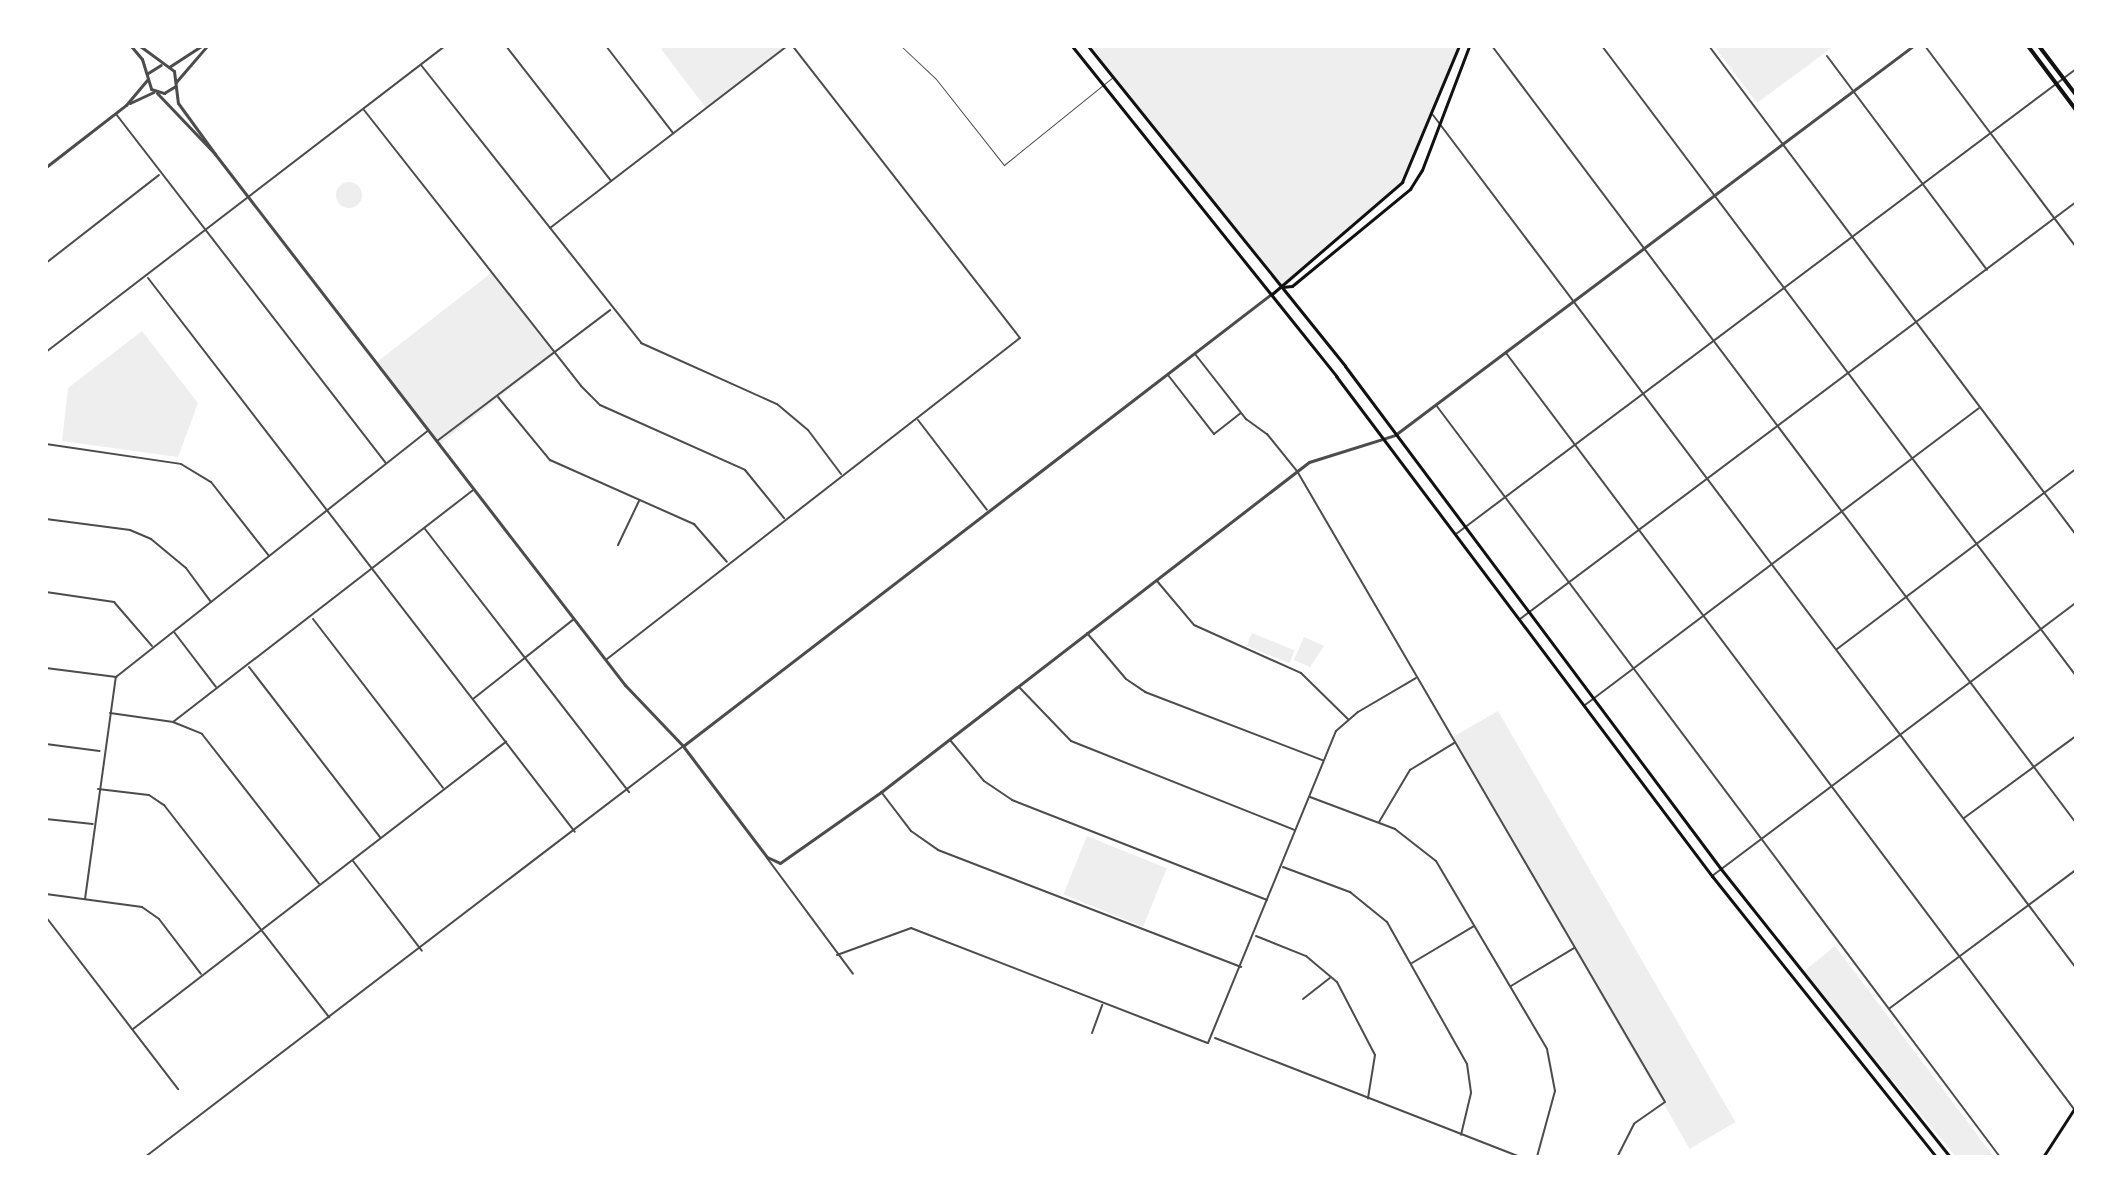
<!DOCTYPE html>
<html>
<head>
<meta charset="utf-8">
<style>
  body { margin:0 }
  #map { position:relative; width:2122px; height:1203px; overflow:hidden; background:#fff; font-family:Barlow,sans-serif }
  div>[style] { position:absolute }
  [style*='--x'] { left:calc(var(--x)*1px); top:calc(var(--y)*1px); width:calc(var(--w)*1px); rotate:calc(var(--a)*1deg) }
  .green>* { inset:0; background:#eee; transform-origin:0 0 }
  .round { border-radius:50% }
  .service>* { height:1px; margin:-0.5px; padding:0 0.5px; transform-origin:0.5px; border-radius:0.5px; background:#4c4c4c }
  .minor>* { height:2px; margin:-1px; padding:0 1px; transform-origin:1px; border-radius:1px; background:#4c4c4c }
  .tertiary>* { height:3px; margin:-1.5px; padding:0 1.5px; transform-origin:1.5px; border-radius:1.5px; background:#4c4c4c }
  .secondary>* { height:3px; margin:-1.5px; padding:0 1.5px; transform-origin:1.5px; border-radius:1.5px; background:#111 }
  .trunk>* { height:4px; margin:-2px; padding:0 2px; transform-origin:2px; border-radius:2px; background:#111 }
  span { translate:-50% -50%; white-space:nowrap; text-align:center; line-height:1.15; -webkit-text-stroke:8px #fff; paint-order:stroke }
  .frame { position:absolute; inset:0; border:48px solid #fff; pointer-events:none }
</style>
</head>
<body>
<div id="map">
  <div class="green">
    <i style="clip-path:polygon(665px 46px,787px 46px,706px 108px,661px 49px)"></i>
    <i style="clip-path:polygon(1088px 46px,1459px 46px,1402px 182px,1282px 287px)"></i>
    <i style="clip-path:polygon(1714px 46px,1834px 46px,1757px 103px)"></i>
    <i class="round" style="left:336px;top:182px;width:26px;height:26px"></i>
    <i style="left:491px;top:273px;width:103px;height:147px;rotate:52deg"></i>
    <i style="clip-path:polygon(142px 331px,198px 403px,178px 457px,62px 441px,68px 388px)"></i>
    <i style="left:1252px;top:633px;width:46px;height:14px;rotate:22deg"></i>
    <i style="clip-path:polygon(1304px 637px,1324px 646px,1310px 667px,1294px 660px)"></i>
    <i style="left:1498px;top:711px;width:475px;height:53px;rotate:60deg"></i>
    <i style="left:1087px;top:836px;width:86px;height:63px;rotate:22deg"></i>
    <i style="clip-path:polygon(1835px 946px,1994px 1157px,1956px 1157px,1803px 972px)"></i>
  </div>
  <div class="service">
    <i style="--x:901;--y:46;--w:48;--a:43.3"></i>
    <i style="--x:936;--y:79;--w:110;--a:51.7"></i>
    <i style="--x:1004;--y:165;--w:139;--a:-38.9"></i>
  </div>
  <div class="minor">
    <i style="--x:506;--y:46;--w:171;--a:52.1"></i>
    <i style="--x:606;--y:46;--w:110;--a:52.4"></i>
    <i style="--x:1492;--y:46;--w:972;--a:53.07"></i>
    <i style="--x:1602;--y:46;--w:788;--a:53.04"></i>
    <i style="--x:1709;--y:46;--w:611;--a:53.11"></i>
    <i style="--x:1925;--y:46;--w:251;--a:53.1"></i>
    <i style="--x:1827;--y:56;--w:267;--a:53.2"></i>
    <i style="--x:421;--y:65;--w:355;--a:51.6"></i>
    <i style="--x:641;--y:343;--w:149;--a:24.2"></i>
    <i style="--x:777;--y:404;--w:40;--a:40"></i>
    <i style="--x:808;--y:430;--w:55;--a:53.1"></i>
    <i style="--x:364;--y:110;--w:351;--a:51.8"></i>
    <i style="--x:581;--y:386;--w:27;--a:45"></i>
    <i style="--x:600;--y:405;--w:159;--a:24.1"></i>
    <i style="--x:745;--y:470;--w:62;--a:50.9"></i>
    <i style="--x:116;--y:114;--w:441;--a:52.3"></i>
    <i style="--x:1433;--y:115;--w:1068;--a:52.99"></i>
    <i style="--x:550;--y:228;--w:299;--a:-37.5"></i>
    <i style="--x:46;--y:263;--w:143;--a:-37.9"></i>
    <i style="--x:148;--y:278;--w:699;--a:52.38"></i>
    <i style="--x:46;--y:352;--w:503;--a:-37.49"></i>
    <i style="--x:1506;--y:353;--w:946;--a:53.08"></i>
    <i style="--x:1195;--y:354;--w:83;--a:51.9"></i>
    <i style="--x:1246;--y:419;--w:26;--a:36"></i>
    <i style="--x:1267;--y:434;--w:48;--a:51"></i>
    <i style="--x:1297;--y:471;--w:730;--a:59.75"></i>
    <i style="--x:1665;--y:1102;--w:38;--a:145"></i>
    <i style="--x:1634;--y:1124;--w:37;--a:117"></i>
    <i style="--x:1168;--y:375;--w:75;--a:52.1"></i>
    <i style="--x:1214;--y:434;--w:34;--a:-38"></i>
    <i style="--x:498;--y:397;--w:82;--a:50.5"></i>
    <i style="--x:550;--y:460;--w:158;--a:24"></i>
    <i style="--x:694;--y:524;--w:50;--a:49"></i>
    <i style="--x:1436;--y:405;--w:940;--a:53.13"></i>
    <i style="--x:918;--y:420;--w:113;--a:52.5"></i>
    <i style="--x:437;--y:441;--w:217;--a:-37.1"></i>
    <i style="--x:46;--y:444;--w:136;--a:8.4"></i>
    <i style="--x:181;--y:464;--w:35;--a:31"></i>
    <i style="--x:211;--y:482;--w:94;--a:51.9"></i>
    <i style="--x:46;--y:519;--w:85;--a:7.5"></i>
    <i style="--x:130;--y:530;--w:23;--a:23"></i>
    <i style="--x:151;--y:539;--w:45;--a:39.6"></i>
    <i style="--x:186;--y:568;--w:42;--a:53.7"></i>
    <i style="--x:425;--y:529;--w:333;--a:52.2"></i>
    <i style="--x:1456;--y:534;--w:775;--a:-36.87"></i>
    <i style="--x:618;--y:545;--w:49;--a:-64.5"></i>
    <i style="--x:1157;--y:581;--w:57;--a:49.9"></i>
    <i style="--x:1194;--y:625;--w:117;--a:24.2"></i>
    <i style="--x:1301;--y:673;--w:66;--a:44.4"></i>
    <i style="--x:46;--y:592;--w:69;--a:8.4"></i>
    <i style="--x:114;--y:602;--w:58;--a:49.2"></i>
    <i style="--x:313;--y:619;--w:213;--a:52.4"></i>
    <i style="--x:1520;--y:619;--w:695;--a:-36.87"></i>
    <i style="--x:174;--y:632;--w:69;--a:52.6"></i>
    <i style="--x:1087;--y:633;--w:60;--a:49.7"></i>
    <i style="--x:1126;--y:679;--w:23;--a:34"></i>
    <i style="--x:1145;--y:692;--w:190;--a:21"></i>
    <i style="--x:1837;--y:649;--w:299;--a:-37"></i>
    <i style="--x:607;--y:659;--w:523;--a:-37.86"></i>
    <i style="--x:1020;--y:338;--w:370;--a:-127.9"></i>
    <i style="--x:249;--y:667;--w:215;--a:52.4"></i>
    <i style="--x:46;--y:668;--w:71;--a:7.3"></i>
    <i style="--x:1019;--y:687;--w:75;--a:46.1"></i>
    <i style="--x:1071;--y:741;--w:241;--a:21.7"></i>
    <i style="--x:473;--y:699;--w:129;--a:-38.4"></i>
    <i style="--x:1585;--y:705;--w:493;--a:-37"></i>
    <i style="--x:110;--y:713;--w:64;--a:8.1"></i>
    <i style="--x:173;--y:722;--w:31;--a:22"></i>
    <i style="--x:202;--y:734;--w:190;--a:52"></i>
    <i style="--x:173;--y:722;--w:379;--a:-37.7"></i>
    <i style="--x:950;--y:740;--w:53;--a:50.3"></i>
    <i style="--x:984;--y:781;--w:34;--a:34"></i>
    <i style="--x:1012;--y:800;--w:274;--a:21.4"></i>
    <i style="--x:46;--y:744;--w:54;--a:7.4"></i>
    <i style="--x:98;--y:789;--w:51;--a:6.7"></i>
    <i style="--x:149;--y:795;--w:18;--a:34"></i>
    <i style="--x:164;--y:805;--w:269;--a:52.1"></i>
    <i style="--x:882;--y:793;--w:48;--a:52.7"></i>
    <i style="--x:911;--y:831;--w:33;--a:35"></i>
    <i style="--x:938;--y:850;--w:325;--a:21.1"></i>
    <i style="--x:1310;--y:797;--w:91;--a:20.6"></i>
    <i style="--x:1395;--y:829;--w:52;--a:38"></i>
    <i style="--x:1436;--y:861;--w:218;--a:59.4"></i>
    <i style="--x:1547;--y:1049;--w:43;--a:79.2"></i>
    <i style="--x:1555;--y:1091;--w:68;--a:105.3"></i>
    <i style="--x:1964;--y:818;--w:139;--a:-36.2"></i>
    <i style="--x:46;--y:819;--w:47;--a:6.1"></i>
    <i style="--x:1379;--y:822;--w:61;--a:-59.2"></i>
    <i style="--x:1410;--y:770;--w:52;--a:-31.5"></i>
    <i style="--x:767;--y:858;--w:144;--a:53.4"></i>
    <i style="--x:353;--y:861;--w:113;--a:52.5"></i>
    <i style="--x:1283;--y:867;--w:72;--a:20.5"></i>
    <i style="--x:1350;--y:892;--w:48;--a:39"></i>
    <i style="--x:1387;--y:922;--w:163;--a:60.6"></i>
    <i style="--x:1467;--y:1064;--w:29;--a:82"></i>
    <i style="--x:1471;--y:1093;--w:43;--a:103.4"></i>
    <i style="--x:1712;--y:876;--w:455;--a:-36.9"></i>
    <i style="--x:46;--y:894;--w:97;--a:7.7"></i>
    <i style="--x:142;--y:907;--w:21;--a:35"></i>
    <i style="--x:159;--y:919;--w:69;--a:52.6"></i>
    <i style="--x:85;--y:899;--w:224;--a:-82.1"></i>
    <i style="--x:116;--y:677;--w:397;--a:-38.3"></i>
    <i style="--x:46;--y:917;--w:217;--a:52.5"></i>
    <i style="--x:1256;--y:936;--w:54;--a:21.8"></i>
    <i style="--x:1306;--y:956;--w:40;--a:40"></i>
    <i style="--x:1337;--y:982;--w:82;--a:62.5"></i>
    <i style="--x:1375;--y:1055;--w:44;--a:99.2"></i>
    <i style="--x:837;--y:955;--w:79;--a:-20"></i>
    <i style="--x:911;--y:928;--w:318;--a:21.2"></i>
    <i style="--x:1208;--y:1043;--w:337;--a:-67.7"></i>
    <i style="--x:1336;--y:731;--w:29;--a:-41"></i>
    <i style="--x:1358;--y:712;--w:67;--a:-30.4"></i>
    <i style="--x:1412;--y:963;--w:72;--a:-30.8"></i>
    <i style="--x:1511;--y:986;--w:74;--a:-31.1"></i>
    <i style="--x:1303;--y:999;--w:34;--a:-38"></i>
    <i style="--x:1890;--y:1008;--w:232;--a:-36.6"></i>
    <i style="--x:133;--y:1029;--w:471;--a:-37.6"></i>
    <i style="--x:1092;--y:1033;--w:30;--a:-70"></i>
    <i style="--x:1215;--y:1038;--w:327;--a:21.3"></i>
    <i style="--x:145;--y:1157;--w:676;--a:-37.36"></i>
  </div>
  <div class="tertiary">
    <i style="--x:131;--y:46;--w:17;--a:50"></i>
    <i style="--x:142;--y:59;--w:31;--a:73"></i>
    <i style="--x:151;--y:89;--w:14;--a:17"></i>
    <i style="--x:164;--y:93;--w:12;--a:-31"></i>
    <i style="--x:140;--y:46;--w:42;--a:36.3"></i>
    <i style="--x:174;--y:71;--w:32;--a:83"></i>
    <i style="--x:178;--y:103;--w:63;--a:54"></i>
    <i style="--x:215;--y:154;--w:671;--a:52.33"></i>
    <i style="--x:625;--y:685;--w:84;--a:46.4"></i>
    <i style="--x:683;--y:746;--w:139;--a:52.9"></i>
    <i style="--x:767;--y:857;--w:14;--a:25"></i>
    <i style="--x:780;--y:863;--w:123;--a:-35.1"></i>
    <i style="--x:881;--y:792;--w:540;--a:-37.63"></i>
    <i style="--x:1309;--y:462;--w:90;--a:-17.4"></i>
    <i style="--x:1395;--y:435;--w:648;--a:-36.91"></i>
    <i style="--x:169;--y:67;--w:38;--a:-33"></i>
    <i style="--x:148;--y:73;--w:15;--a:-32"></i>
    <i style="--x:176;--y:82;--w:48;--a:-49.3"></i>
    <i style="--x:157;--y:93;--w:84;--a:46.4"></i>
    <i style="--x:130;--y:103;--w:26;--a:-25"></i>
    <i style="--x:46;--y:167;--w:101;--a:-37.8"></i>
    <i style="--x:126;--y:105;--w:33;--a:-50"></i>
    <i style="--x:683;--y:746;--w:740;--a:-37.54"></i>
  </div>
  <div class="secondary">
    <i style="--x:1072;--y:46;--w:423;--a:51.3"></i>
    <i style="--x:1336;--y:376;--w:626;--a:53.06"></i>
    <i style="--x:1712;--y:876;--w:359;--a:51.4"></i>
    <i style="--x:1088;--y:46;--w:410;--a:51.2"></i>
    <i style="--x:1345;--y:366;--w:628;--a:53.22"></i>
    <i style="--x:1721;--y:869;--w:368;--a:51.5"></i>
    <i style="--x:1282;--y:287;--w:10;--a:-6"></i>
    <i style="--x:1292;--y:286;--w:153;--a:-39.4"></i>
    <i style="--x:1410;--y:189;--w:22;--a:-58"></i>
    <i style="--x:1422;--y:170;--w:133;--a:-69.2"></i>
    <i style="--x:1272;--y:294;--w:172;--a:-40.7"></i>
    <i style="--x:1402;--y:182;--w:147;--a:-67.3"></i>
    <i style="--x:2043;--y:1157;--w:61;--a:-57.1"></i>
  </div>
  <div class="trunk">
    <i style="--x:2028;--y:46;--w:80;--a:53.1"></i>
    <i style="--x:2039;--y:46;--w:61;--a:52.9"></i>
  </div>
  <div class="frame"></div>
</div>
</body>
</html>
